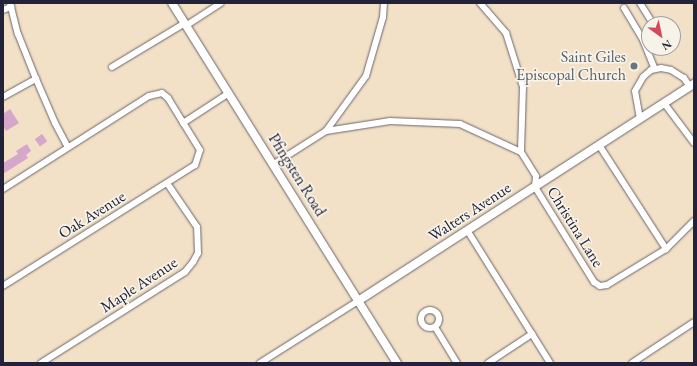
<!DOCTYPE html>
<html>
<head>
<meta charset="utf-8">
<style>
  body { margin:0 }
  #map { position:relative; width:697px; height:366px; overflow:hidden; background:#f3e1c7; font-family:"EB Garamond",serif }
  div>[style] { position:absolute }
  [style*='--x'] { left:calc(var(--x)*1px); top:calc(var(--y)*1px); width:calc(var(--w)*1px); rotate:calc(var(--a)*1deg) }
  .building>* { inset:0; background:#d4a7cb; transform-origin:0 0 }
  .roads { filter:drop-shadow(0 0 1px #6b656c) drop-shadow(0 0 1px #6b656c) }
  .minor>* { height:6px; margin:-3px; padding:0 3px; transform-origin:3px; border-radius:3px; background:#fff }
  .minor>.ring { margin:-3px; padding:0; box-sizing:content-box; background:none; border:6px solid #fff; border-radius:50% }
  .major>* { height:8px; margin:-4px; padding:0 4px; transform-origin:4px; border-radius:4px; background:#fff }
  .dots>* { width:11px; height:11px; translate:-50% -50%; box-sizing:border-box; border:2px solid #f7f3e8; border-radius:50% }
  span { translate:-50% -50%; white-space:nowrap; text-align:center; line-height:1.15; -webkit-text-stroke:3.5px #f7f3e8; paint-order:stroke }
  .worship-label { font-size:16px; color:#5b616d }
  .right { translate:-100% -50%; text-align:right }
  .street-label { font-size:16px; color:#22223b }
  .frame { position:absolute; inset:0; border:4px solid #22223b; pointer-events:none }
  .north { position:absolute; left:641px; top:16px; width:40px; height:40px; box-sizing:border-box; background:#f7f3e8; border:1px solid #a29fa3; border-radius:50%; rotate:147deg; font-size:11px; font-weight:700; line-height:16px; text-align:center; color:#22223b }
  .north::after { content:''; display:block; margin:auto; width:14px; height:18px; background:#d1495b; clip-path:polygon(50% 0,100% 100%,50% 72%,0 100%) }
</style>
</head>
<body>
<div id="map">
  <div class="building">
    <i style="clip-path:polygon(10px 109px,19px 123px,6px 131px,3px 126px,3px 114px)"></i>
    <i style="left:42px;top:134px;width:9px;height:9px;rotate:54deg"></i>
    <i style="clip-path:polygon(27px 144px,31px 151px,26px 155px,28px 158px,3px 174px,3px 163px,18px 154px,16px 151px)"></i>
  </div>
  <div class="roads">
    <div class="minor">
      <i style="--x:10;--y:3;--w:32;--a:76"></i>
      <i style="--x:18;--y:34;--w:48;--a:68.2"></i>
      <i style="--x:36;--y:79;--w:48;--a:66.6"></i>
      <i style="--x:55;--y:123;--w:27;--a:62"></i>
      <i style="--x:480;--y:3;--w:40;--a:49"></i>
      <i style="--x:506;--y:33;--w:57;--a:72.5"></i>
      <i style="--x:523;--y:87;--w:65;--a:91.8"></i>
      <i style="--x:521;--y:152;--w:28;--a:58"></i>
      <i style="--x:536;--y:176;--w:11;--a:95"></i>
      <i style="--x:535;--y:187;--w:112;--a:58.2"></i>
      <i style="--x:594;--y:282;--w:7;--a:34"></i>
      <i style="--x:600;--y:286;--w:7;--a:-8"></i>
      <i style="--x:607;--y:285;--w:69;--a:-31.4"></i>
      <i style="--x:666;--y:249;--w:40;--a:-45"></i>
      <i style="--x:640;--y:3;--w:25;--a:58"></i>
      <i style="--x:624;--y:8;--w:37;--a:59"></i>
      <i style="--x:643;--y:40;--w:31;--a:68"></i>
      <i style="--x:3;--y:10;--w:9;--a:-21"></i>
      <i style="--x:187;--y:25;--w:40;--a:-32.9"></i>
      <i style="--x:112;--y:67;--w:85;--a:-31.1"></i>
      <i style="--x:3;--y:97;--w:38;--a:-29"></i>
      <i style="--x:664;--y:103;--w:50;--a:53.1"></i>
      <i style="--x:640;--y:119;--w:28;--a:-100"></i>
      <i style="--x:635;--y:91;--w:16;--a:-60"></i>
      <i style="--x:643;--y:77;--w:11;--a:-41"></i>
      <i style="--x:651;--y:70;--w:10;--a:-11"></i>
      <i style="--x:661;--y:68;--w:10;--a:11"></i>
      <i style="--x:671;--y:70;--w:15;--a:32"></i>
      <i style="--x:684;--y:78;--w:11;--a:56"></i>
      <i style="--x:183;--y:123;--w:55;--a:-33.1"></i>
      <i style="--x:326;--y:131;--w:68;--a:-54"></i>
      <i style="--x:366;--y:76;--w:61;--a:-73.9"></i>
      <i style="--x:383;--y:17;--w:14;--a:-86"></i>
      <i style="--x:599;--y:145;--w:124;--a:57.2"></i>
      <i style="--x:274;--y:164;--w:62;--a:-32.4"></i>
      <i style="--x:326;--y:131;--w:65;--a:-8.9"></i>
      <i style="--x:390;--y:121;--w:70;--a:2.5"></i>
      <i style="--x:460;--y:124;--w:67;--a:24.7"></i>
      <i style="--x:3;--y:189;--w:173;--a:-32.5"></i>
      <i style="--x:149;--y:96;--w:13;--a:-13"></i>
      <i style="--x:162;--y:93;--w:8;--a:40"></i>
      <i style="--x:168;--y:98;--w:61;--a:58.4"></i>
      <i style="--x:200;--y:150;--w:16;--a:108"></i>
      <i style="--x:195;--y:165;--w:227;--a:147.8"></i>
      <i style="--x:467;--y:230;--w:157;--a:58"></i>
      <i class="ring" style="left:421px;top:310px;width:12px;height:12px"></i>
      <i style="--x:435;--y:327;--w:42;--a:58.6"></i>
      <i style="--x:41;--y:363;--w:170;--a:-32.3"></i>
      <i style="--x:185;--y:272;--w:13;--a:-51"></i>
      <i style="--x:193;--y:262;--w:10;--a:-61"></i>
      <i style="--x:198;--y:253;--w:26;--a:-92"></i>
      <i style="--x:197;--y:227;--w:53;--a:-124.3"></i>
      <i style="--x:260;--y:363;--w:116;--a:-32.3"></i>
      <i style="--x:488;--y:363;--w:53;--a:-33.4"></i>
      <i style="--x:632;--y:363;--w:74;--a:-33.5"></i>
    </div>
    <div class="major">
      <i style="--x:172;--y:3;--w:425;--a:58"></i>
      <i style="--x:358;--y:301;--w:400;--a:-32.9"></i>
    </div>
  </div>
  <div class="dots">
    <i style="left:634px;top:66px;background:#6b7280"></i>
  </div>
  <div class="worship-label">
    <span class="right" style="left:626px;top:66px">Saint Giles<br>Episcopal Church</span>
  </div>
  <div class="street-label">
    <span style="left:297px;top:175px;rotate:58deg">Pfingsten Road</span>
    <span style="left:470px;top:212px;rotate:-33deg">Walters Avenue</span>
    <span style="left:92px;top:215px;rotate:-32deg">Oak Avenue</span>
    <span style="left:575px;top:227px;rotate:58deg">Christina Lane</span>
    <span style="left:139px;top:285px;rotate:-33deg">Maple Avenue</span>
  </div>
  <div class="frame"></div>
  <div class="north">N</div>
</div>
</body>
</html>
